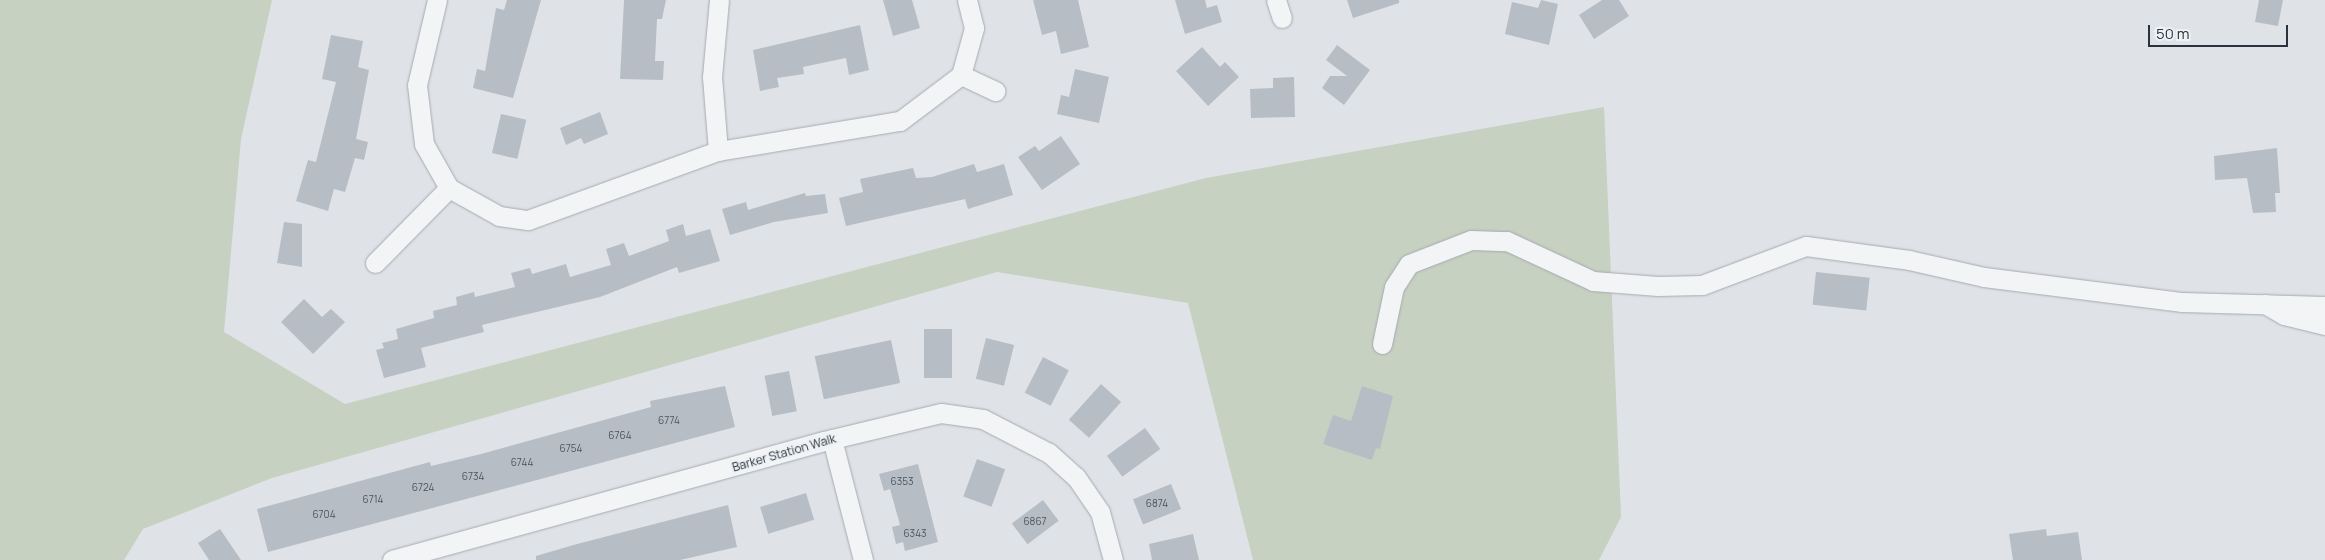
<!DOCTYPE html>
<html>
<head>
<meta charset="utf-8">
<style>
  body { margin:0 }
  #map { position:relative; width:2325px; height:560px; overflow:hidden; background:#dfe3e7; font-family:Manrope,sans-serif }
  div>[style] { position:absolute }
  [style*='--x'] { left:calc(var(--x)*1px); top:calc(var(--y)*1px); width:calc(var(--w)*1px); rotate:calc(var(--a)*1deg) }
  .green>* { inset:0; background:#c6d1c1 }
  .building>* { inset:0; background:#b7bdc4; transform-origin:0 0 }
  .roads { filter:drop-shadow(0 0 1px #a5aab1) drop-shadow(0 0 1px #a5aab1) }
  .minor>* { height:19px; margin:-9.5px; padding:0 9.5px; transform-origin:9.5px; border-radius:9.5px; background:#f2f4f6 }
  span { translate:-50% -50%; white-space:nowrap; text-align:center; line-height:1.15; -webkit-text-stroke:4.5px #eff2f5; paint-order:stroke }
  .number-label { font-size:10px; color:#4c555f }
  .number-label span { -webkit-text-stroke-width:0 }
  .street-label { font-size:12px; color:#29323d }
  .scale { position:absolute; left:2148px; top:25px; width:140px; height:22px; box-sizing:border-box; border:2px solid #29323d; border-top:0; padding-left:6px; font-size:15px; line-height:18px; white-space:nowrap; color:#29323d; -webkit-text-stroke:4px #eff2f5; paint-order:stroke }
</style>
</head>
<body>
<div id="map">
  <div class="green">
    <i style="clip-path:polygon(0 0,272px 0,241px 139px,224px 332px,345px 404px,1206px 178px,1604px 107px,1621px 517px,1599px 560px,1253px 560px,1188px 303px,997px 272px,272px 478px,143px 529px,124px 560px,0 560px)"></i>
  </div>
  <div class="building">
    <i style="clip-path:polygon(507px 0,541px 0,513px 98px,473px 88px,477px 69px,485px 71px,496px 8px,504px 10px)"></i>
    <i style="clip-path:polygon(624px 0,666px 0,662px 19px,657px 19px,655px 61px,664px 61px,663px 80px,620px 79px)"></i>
    <i style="clip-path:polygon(883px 0,912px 0,920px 28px,893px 36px)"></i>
    <i style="clip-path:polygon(1033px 0,1078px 0,1089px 47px,1061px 54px,1056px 31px,1042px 35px)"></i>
    <i style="clip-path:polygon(1175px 0,1205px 0,1207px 8px,1217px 5px,1222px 22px,1185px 34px)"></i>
    <i style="clip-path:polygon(1347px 0,1399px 0,1399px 3px,1353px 18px)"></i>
    <i style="clip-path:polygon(1541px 0,1558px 4px,1549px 45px,1505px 34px,1512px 2px,1538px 8px)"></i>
    <i style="clip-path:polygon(1602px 0,1619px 0,1629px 16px,1594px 39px,1579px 15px)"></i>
    <i style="clip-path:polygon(2259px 0,2283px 0,2278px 26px,2255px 22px)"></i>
    <i style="clip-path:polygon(860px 25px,869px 70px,849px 75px,846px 58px,803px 67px,804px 74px,777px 78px,779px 87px,760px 91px,753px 50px)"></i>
    <i style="clip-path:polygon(331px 35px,363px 41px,358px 67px,369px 70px,356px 139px,368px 142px,364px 160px,355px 158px,345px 192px,334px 189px,328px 211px,296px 201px,308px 160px,316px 162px,336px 82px,322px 79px)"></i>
    <i style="clip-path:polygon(1337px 45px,1370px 70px,1344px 105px,1322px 88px,1330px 76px,1347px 76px,1326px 60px)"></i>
    <i style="clip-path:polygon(1202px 47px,1220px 67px,1225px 62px,1239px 77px,1208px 106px,1176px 71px)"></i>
    <i style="clip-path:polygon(1075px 69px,1109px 77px,1099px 123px,1057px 114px,1061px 95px,1069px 97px)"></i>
    <i style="clip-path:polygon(1294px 77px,1295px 117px,1251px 118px,1250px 89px,1273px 88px,1273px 78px)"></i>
    <i style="clip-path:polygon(600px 112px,608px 134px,584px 144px,581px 138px,566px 145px,560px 128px)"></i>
    <i style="left:501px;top:114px;width:26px;height:40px;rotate:13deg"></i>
    <i style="clip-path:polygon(1061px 136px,1080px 164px,1042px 190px,1018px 157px,1035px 146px,1039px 151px)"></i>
    <i style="clip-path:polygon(2277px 148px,2280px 193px,2275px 193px,2276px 212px,2253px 213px,2247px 178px,2215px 180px,2214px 156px)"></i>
    <i style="clip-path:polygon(974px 164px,977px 172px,1004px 164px,1013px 195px,968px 209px,965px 199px,846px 226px,839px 198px,863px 192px,860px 179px,913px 168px,916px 178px,932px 177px)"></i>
    <i style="clip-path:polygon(805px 193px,806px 196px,825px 194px,828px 213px,774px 222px,730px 235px,722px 209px,746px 202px,748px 210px)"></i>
    <i style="clip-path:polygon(284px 222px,302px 224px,302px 267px,277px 263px)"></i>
    <i style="clip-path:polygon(683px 224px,686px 236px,710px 229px,720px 261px,679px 273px,677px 267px,600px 297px,482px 325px,484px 332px,421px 348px,426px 367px,384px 378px,376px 350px,384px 348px,382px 343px,398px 339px,396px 329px,434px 318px,433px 311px,457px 305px,456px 297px,474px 292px,475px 297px,515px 287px,511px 273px,530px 268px,532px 274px,566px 264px,570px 277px,611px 265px,606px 249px,624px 243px,629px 256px,669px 241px,666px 230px)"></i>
    <i style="left:1816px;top:272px;width:54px;height:33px;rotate:6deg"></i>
    <i style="clip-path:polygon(304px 299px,322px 317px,331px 309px,345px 322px,313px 354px,281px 322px)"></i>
    <i style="left:924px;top:329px;width:28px;height:49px"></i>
    <i style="left:986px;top:338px;width:29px;height:42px;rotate:14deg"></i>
    <i style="left:891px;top:340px;width:44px;height:78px;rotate:78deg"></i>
    <i style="left:1043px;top:357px;width:29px;height:40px;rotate:27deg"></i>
    <i style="left:789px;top:371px;width:41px;height:25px;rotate:79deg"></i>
    <i style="left:1101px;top:384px;width:27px;height:48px;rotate:42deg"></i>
    <i style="clip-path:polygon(725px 386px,735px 427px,268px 552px,257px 509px,430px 462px,431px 466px,481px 454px,651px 407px,650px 401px)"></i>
    <i style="clip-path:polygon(1362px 386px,1393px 396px,1380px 449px,1376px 448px,1372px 460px,1323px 444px,1333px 415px,1351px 421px)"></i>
    <i style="left:1145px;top:428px;width:26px;height:47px;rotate:54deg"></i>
    <i style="left:977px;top:459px;width:30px;height:40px;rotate:20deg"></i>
    <i style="clip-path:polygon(918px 464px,938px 542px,905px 551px,903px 542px,896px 544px,892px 527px,900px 525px,890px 489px,884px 491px,879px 474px)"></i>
    <i style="left:1171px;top:484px;width:27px;height:41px;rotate:68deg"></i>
    <i style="left:806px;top:493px;width:28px;height:48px;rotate:73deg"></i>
    <i style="left:1043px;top:500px;width:26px;height:39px;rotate:53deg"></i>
    <i style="clip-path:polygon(728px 505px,737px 547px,680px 560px,536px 560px,536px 556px,577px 544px)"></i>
    <i style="clip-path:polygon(220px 529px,241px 560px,209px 560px,198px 543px)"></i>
    <i style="clip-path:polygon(2046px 529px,2047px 536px,2078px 532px,2082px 560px,2013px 560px,2009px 534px)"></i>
    <i style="clip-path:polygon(1193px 534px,1199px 560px,1152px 560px,1149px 544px)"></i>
  </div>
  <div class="roads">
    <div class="minor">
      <i style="--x:437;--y:0;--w:87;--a:103.2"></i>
      <i style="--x:417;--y:85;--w:59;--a:83.2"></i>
      <i style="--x:424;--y:144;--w:51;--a:60.4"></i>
      <i style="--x:449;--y:188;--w:57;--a:29.2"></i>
      <i style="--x:499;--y:216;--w:29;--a:8"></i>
      <i style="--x:528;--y:220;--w:202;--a:-20"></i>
      <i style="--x:718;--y:151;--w:184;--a:-9.4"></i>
      <i style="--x:900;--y:121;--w:76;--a:-37"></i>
      <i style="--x:961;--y:75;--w:49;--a:-74.5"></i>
      <i style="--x:974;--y:28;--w:29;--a:-104"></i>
      <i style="--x:1276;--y:0;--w:19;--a:72"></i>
      <i style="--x:961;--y:75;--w:38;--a:25"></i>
      <i style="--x:718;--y:151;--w:74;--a:-94.6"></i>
      <i style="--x:712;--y:77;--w:77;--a:-84.8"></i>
      <i style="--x:375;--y:263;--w:105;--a:-45.4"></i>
      <i style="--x:2265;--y:304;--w:22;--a:30"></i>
      <i style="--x:2284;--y:315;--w:42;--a:13.7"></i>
      <i style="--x:1382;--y:344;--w:58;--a:-78.1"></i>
      <i style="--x:1394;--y:287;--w:27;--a:-57"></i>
      <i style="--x:1409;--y:264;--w:66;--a:-21.2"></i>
      <i style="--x:1471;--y:240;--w:36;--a:2"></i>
      <i style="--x:1507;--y:241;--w:95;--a:24.9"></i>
      <i style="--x:1593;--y:281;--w:65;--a:4.4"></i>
      <i style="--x:1658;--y:286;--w:44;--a:-1.3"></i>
      <i style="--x:1702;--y:285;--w:111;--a:-20.6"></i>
      <i style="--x:1806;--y:246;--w:104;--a:7.7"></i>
      <i style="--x:1909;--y:260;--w:77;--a:12.8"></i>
      <i style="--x:1984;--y:277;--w:200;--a:7.2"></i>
      <i style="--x:2182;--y:302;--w:143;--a:1.6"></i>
      <i style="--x:832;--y:439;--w:125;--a:75.6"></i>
      <i style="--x:392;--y:560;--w:448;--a:-15.4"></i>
      <i style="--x:824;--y:441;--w:120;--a:-13.5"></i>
      <i style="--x:941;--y:413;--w:42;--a:8.1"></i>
      <i style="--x:983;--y:419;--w:74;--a:27.3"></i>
      <i style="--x:1049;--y:453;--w:36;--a:42"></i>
      <i style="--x:1076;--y:477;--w:42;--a:55.6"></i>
      <i style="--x:1100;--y:512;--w:50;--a:74.8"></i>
    </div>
  </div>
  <div class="number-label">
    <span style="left:669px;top:421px">6774</span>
    <span style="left:620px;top:436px">6764</span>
    <span style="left:571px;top:449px">6754</span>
    <span style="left:522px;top:463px">6744</span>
    <span style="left:473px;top:477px">6734</span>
    <span style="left:902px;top:482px">6353</span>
    <span style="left:423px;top:488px">6724</span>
    <span style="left:373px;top:500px">6714</span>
    <span style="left:1157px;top:504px">6874</span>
    <span style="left:324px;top:515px">6704</span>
    <span style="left:1035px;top:522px">6867</span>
    <span style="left:915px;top:534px">6343</span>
  </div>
  <div class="street-label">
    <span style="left:784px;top:453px;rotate:-16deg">Barker Station Walk</span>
  </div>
  <div class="scale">50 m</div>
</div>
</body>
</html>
